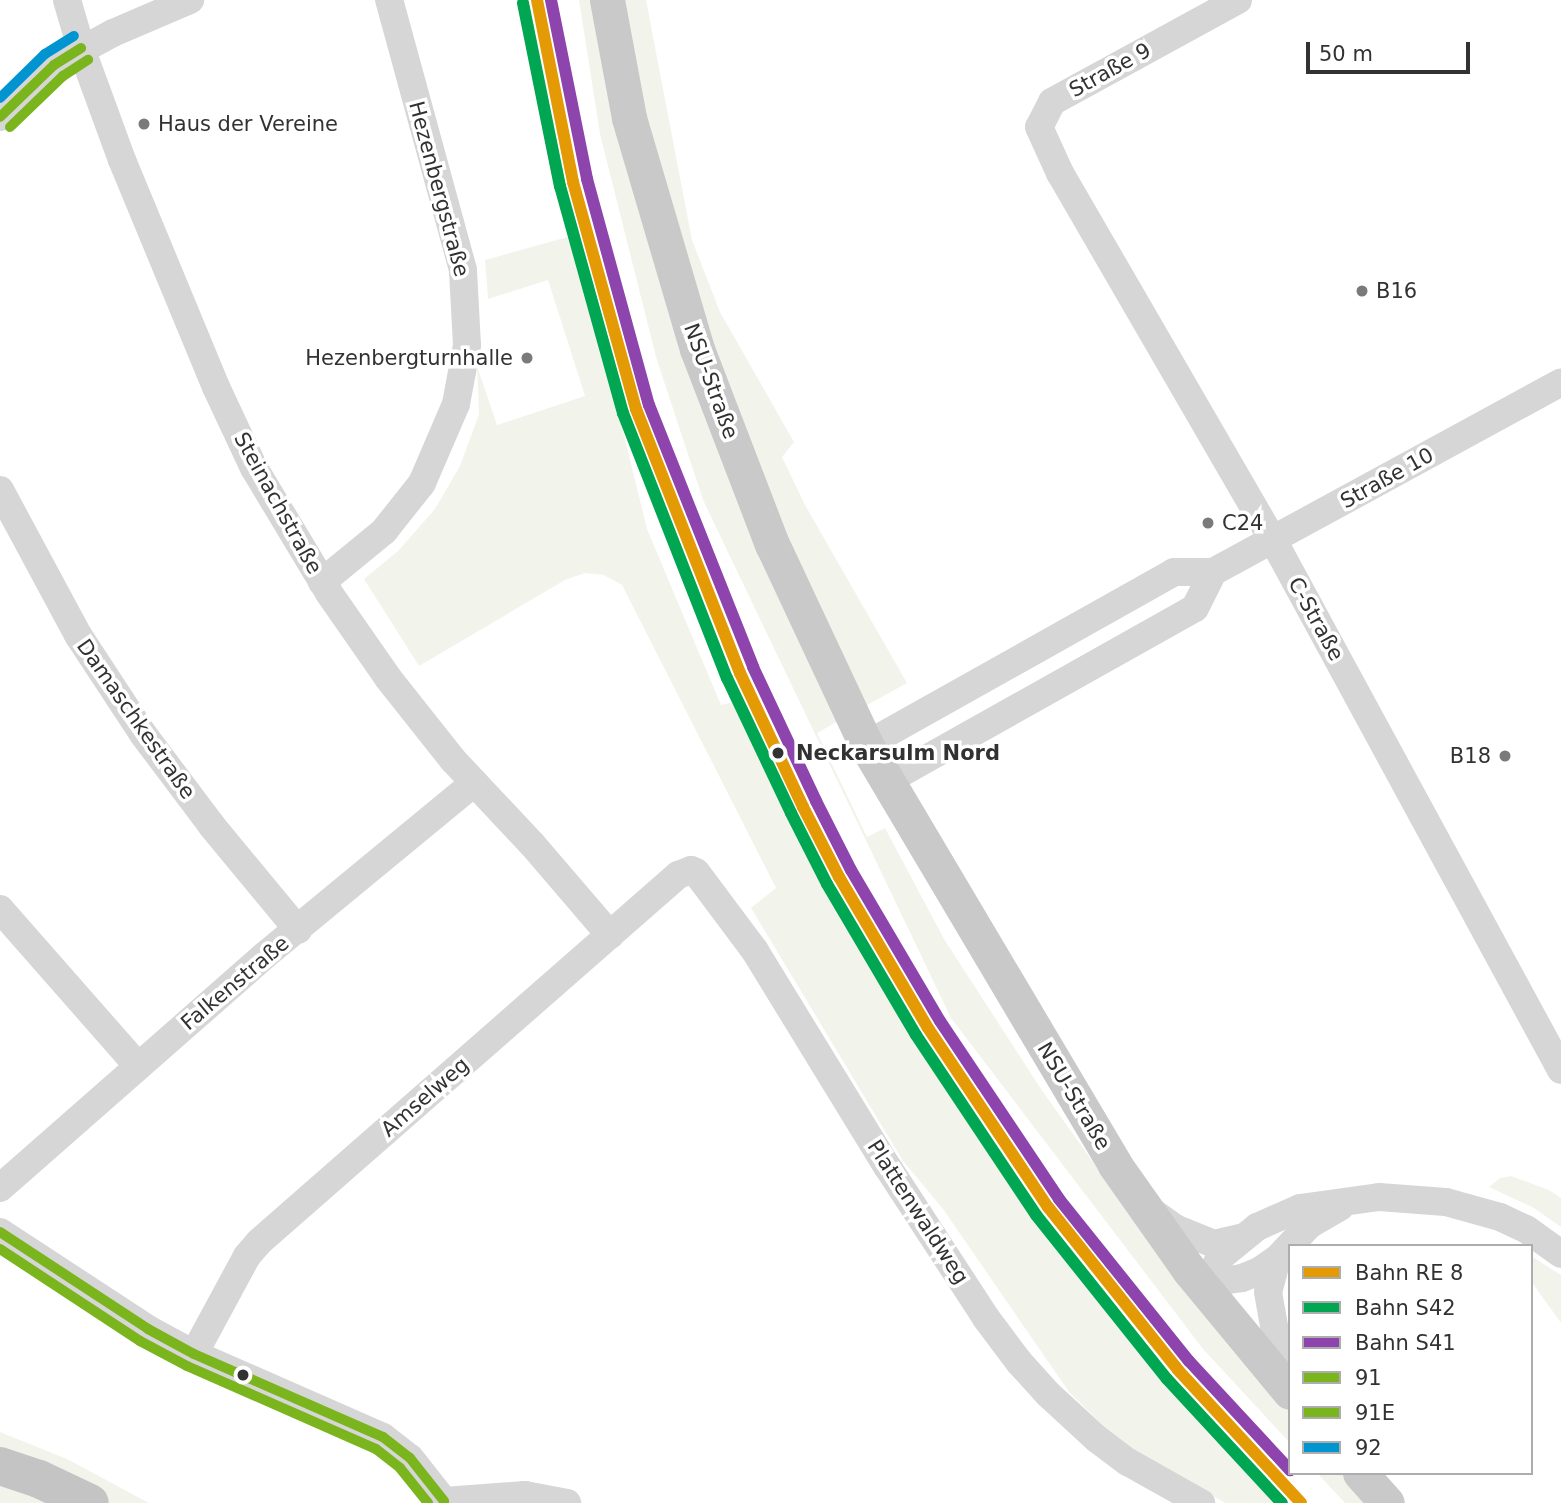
<!DOCTYPE html>
<html>
<head>
<meta charset="utf-8">
<style>
  body { margin:0 }
  #map { position:relative; width:1561px; height:1503px; overflow:hidden; background:#fff; font-family:"DejaVu Sans",sans-serif }
  div>[style] { position:absolute }
  [style*='--x'] { left:calc(var(--x)*1px); top:calc(var(--y)*1px); width:calc(var(--w)*1px); rotate:calc(var(--a)*1deg) }
  .green>* { inset:0; background:#f2f4ec }
  .minor>* { height:28px; margin:-14px; padding:0 14px; transform-origin:14px; border-radius:14px; background:#d6d6d6 }
  .major>* { height:35px; margin:-17.5px; padding:0 17.5px; transform-origin:17.5px; border-radius:17.5px; background:#c9c9c9 }
  .highway>* { height:38px; margin:-19px; padding:0 19px; transform-origin:19px; border-radius:19px; background:#c4c4c4 }
  .bus-1>* { height:10px; margin:-5px; padding:0 5px; transform-origin:5px; border-radius:5px; background:#7ab51d }
  .bus-2>* { height:10px; margin:-5px; padding:0 5px; transform-origin:5px; border-radius:5px; background:#7ab51d }
  .bus-3>* { height:10px; margin:-5px; padding:0 5px; transform-origin:5px; border-radius:5px; background:#0095d0 }
  .rail-1>* { height:12px; margin:-6px; padding:0 6px; transform-origin:6px; border-radius:6px; background:#e39a05 }
  .rail-2>* { height:12px; margin:-6px; padding:0 6px; transform-origin:6px; border-radius:6px; background:#00a651 }
  .rail-3>* { height:12px; margin:-6px; padding:0 6px; transform-origin:6px; border-radius:6px; background:#8e44ad }
  .dots>* { width:19px; height:19px; translate:-50% -50%; box-sizing:border-box; border:4px solid #fff; border-radius:50% }
  span { translate:-50% -50%; white-space:nowrap; text-align:center; line-height:1.15; -webkit-text-stroke:7px #fff; paint-order:stroke }
  .street-label { font-size:21px; color:#323232 }
  .poi-label { font-size:21px; color:#323232 }
  .left { translate:0 -50%; text-align:left }
  .right { translate:-100% -50%; text-align:right }
  .stop-label { font-size:21px; color:#323232; font-weight:700 }
  .legend { position:absolute; left:1288px; top:1244px; width:245px; height:231px; box-sizing:border-box; background:#fff; border:2px solid #adadad; margin:0; padding:9px 12px; list-style:none; font-size:21px; color:#323232 }
  .legend li { display:flex; align-items:center; gap:14px; height:35px }
  .legend b { width:35px; border:2px solid #adadad }
  .scale { position:absolute; left:1306px; top:42px; width:164px; height:32px; box-sizing:border-box; border:4px solid #323232; border-top:0; padding-left:9px; font-size:21px; line-height:24px; white-space:nowrap; color:#323232; -webkit-text-stroke:5px #fff; paint-order:stroke }
</style>
</head>
<body>
<div id="map">
  <div class="green">
    <i style="clip-path:polygon(579px 0,646px 0,692px 240px,720px 312px,794px 442px,782px 457px,805px 505px,907px 683px,817px 733px,867px 837px,885px 828px,944px 939px,1041px 1089px,1098px 1169px,1290px 1401px,1290px 1443px,1203px 1349px,951px 1018px,703px 500px,656px 357px,600px 134px)"></i>
    <i style="clip-path:polygon(575px 235px,647px 529px,721px 705px,734px 702px,915px 1041px,1135px 1335px,1289px 1503px,1225px 1503px,1120px 1442px,1069px 1392px,943px 1209px,903px 1161px,751px 908px,776px 888px,622px 585px,604px 575px,585px 573px,565px 580px,419px 666px,364px 579px,398px 551px,435px 509px,460px 466px,479px 414px,477px 366px,497px 425px,585px 396px,548px 280px,488px 299px,485px 260px)"></i>
    <i style="clip-path:polygon(1511px 1176px,1549px 1190px,1561px 1198px,1561px 1227px,1534px 1208px,1489px 1187px,1500px 1178px)"></i>
    <i style="clip-path:polygon(1531px 1256px,1561px 1275px,1561px 1323px,1531px 1281px)"></i>
    <i style="clip-path:polygon(0 1432px,67px 1459px,149px 1503px,0 1503px)"></i>
    <i style="clip-path:polygon(1317px 1473px,1355px 1473px,1383px 1503px,1345px 1503px)"></i>
  </div>
  <div class="minor">
    <i style="--x:67;--y:0;--w:50;--a:73.7"></i>
    <i style="--x:81;--y:48;--w:119;--a:69.9"></i>
    <i style="--x:122;--y:160;--w:246;--a:67.5"></i>
    <i style="--x:216;--y:387;--w:89;--a:64.9"></i>
    <i style="--x:254;--y:468;--w:146;--a:59"></i>
    <i style="--x:329;--y:593;--w:103;--a:55.2"></i>
    <i style="--x:388;--y:678;--w:105;--a:51.6"></i>
    <i style="--x:453;--y:760;--w:115;--a:46.8"></i>
    <i style="--x:532;--y:844;--w:120;--a:49.4"></i>
    <i style="--x:1238;--y:0;--w:212;--a:151.3"></i>
    <i style="--x:1052;--y:102;--w:28;--a:117"></i>
    <i style="--x:1039;--y:127;--w:51;--a:65.5"></i>
    <i style="--x:1060;--y:173;--w:424;--a:59.9"></i>
    <i style="--x:1273;--y:540;--w:603;--a:61.48"></i>
    <i style="--x:0;--y:117;--w:75;--a:-43.9"></i>
    <i style="--x:54;--y:65;--w:67;--a:-28.5"></i>
    <i style="--x:113;--y:33;--w:84;--a:-23.2"></i>
    <i style="--x:0;--y:490;--w:165;--a:61.7"></i>
    <i style="--x:78;--y:635;--w:118;--a:56.7"></i>
    <i style="--x:143;--y:734;--w:115;--a:53.1"></i>
    <i style="--x:212;--y:826;--w:135;--a:50.4"></i>
    <i style="--x:322;--y:582;--w:80;--a:-39.4"></i>
    <i style="--x:384;--y:531;--w:61;--a:-51.6"></i>
    <i style="--x:422;--y:483;--w:86;--a:-66.7"></i>
    <i style="--x:456;--y:404;--w:60;--a:-79.4"></i>
    <i style="--x:467;--y:345;--w:75;--a:-93.1"></i>
    <i style="--x:463;--y:270;--w:280;--a:-105.3"></i>
    <i style="--x:866;--y:745;--w:353;--a:-29.3"></i>
    <i style="--x:1174;--y:572;--w:39;--a:0"></i>
    <i style="--x:1213;--y:572;--w:396;--a:-28.6"></i>
    <i style="--x:885;--y:782;--w:355;--a:-29.3"></i>
    <i style="--x:1195;--y:608;--w:40;--a:-63.4"></i>
    <i style="--x:0;--y:909;--w:209;--a:48.7"></i>
    <i style="--x:0;--y:1188;--w:351;--a:-41.3"></i>
    <i style="--x:264;--y:956;--w:272;--a:-39.5"></i>
    <i style="--x:1151;--y:1211;--w:32;--a:35"></i>
    <i style="--x:1177;--y:1229;--w:40;--a:22"></i>
    <i style="--x:1214;--y:1244;--w:28;--a:-13"></i>
    <i style="--x:0;--y:1232;--w:177;--a:33.2"></i>
    <i style="--x:148;--y:1329;--w:52;--a:28.5"></i>
    <i style="--x:194;--y:1354;--w:206;--a:23.7"></i>
    <i style="--x:383;--y:1437;--w:34;--a:38"></i>
    <i style="--x:410;--y:1458;--w:55;--a:51.7"></i>
    <i style="--x:1277;--y:1259;--w:34;--a:105"></i>
    <i style="--x:1268;--y:1292;--w:39;--a:80"></i>
    <i style="--x:1275;--y:1330;--w:24;--a:52"></i>
    <i style="--x:1197;--y:1274;--w:19;--a:25"></i>
    <i style="--x:1214;--y:1282;--w:28;--a:-8"></i>
    <i style="--x:1242;--y:1278;--w:18;--a:-22"></i>
    <i style="--x:1259;--y:1271;--w:22;--a:-34"></i>
    <i style="--x:1277;--y:1259;--w:47;--a:-46.7"></i>
    <i style="--x:1309;--y:1225;--w:36;--a:-30"></i>
    <i style="--x:1222;--y:1309;--w:28;--a:-107"></i>
    <i style="--x:1214;--y:1282;--w:13;--a:-90"></i>
    <i style="--x:1214;--y:1269;--w:13;--a:-63"></i>
    <i style="--x:1220;--y:1257;--w:48;--a:-39"></i>
    <i style="--x:1257;--y:1227;--w:47;--a:-23.8"></i>
    <i style="--x:1300;--y:1208;--w:80;--a:-7.9"></i>
    <i style="--x:1379;--y:1197;--w:67;--a:4.3"></i>
    <i style="--x:1446;--y:1202;--w:56;--a:15.5"></i>
    <i style="--x:1500;--y:1217;--w:29;--a:25"></i>
    <i style="--x:1526;--y:1229;--w:43;--a:35.5"></i>
    <i style="--x:194;--y:1354;--w:111;--a:-61.6"></i>
    <i style="--x:247;--y:1256;--w:18;--a:-49"></i>
    <i style="--x:259;--y:1242;--w:557;--a:-41.21"></i>
    <i style="--x:678;--y:875;--w:14;--a:-21"></i>
    <i style="--x:691;--y:870;--w:5;--a:22"></i>
    <i style="--x:696;--y:872;--w:99;--a:53.2"></i>
    <i style="--x:755;--y:951;--w:252;--a:58.5"></i>
    <i style="--x:887;--y:1166;--w:181;--a:56.9"></i>
    <i style="--x:986;--y:1318;--w:55;--a:53.1"></i>
    <i style="--x:1019;--y:1362;--w:43;--a:47.8"></i>
    <i style="--x:1048;--y:1394;--w:67;--a:42.6"></i>
    <i style="--x:1097;--y:1439;--w:39;--a:37"></i>
    <i style="--x:1128;--y:1462;--w:84;--a:29.3"></i>
    <i style="--x:444;--y:1501;--w:81;--a:-4.2"></i>
    <i style="--x:525;--y:1495;--w:43;--a:10.8"></i>
  </div>
  <div class="major">
    <i style="--x:607;--y:0;--w:120;--a:79.4"></i>
    <i style="--x:629;--y:118;--w:241;--a:73.6"></i>
    <i style="--x:697;--y:349;--w:209;--a:69"></i>
    <i style="--x:772;--y:544;--w:222;--a:64.9"></i>
    <i style="--x:866;--y:745;--w:488;--a:59.3"></i>
    <i style="--x:1115;--y:1165;--w:128;--a:54.8"></i>
    <i style="--x:1189;--y:1270;--w:158;--a:50.4"></i>
    <i style="--x:1360;--y:1473;--w:40;--a:48"></i>
  </div>
  <div class="highway">
    <i style="--x:0;--y:1466;--w:41;--a:18.4"></i>
    <i style="--x:39;--y:1479;--w:56;--a:25.2"></i>
  </div>
  <div class="bus-1">
    <i style="--x:0;--y:117;--w:75;--a:-43.9"></i>
    <i style="--x:54;--y:65;--w:32;--a:-32"></i>
    <i style="--x:0;--y:1232;--w:177;--a:33.2"></i>
    <i style="--x:148;--y:1329;--w:52;--a:28.5"></i>
    <i style="--x:194;--y:1354;--w:206;--a:23.7"></i>
    <i style="--x:383;--y:1437;--w:34;--a:38"></i>
    <i style="--x:410;--y:1458;--w:55;--a:51.7"></i>
  </div>
  <div class="bus-2">
    <i style="--x:10;--y:127;--w:74;--a:-43.9"></i>
    <i style="--x:63;--y:76;--w:30;--a:-33"></i>
    <i style="--x:0;--y:1249;--w:168;--a:33.3"></i>
    <i style="--x:140;--y:1341;--w:53;--a:28"></i>
    <i style="--x:187;--y:1366;--w:206;--a:23.7"></i>
    <i style="--x:376;--y:1449;--w:31;--a:38"></i>
    <i style="--x:400;--y:1468;--w:45;--a:51.3"></i>
  </div>
  <div class="bus-3">
    <i style="--x:0;--y:98;--w:63;--a:-44.4"></i>
    <i style="--x:45;--y:54;--w:34;--a:-32"></i>
  </div>
  <div class="rail-1">
    <i style="--x:537;--y:0;--w:186;--a:78.8"></i>
    <i style="--x:573;--y:182;--w:236;--a:74.5"></i>
    <i style="--x:636;--y:409;--w:284;--a:68.5"></i>
    <i style="--x:740;--y:673;--w:148;--a:64.8"></i>
    <i style="--x:803;--y:807;--w:79;--a:62.8"></i>
    <i style="--x:839;--y:877;--w:175;--a:59.5"></i>
    <i style="--x:928;--y:1028;--w:216;--a:56.2"></i>
    <i style="--x:1048;--y:1207;--w:208;--a:51.4"></i>
    <i style="--x:1178;--y:1370;--w:181;--a:47.2"></i>
  </div>
  <div class="rail-2">
    <i style="--x:523;--y:3;--w:187;--a:78.6"></i>
    <i style="--x:560;--y:186;--w:236;--a:74.5"></i>
    <i style="--x:623;--y:413;--w:285;--a:68.6"></i>
    <i style="--x:727;--y:678;--w:149;--a:64.6"></i>
    <i style="--x:791;--y:813;--w:80;--a:63.1"></i>
    <i style="--x:827;--y:884;--w:175;--a:59.5"></i>
    <i style="--x:916;--y:1035;--w:216;--a:56.3"></i>
    <i style="--x:1036;--y:1215;--w:210;--a:51.4"></i>
    <i style="--x:1167;--y:1379;--w:169;--a:47.2"></i>
  </div>
  <div class="rail-3">
    <i style="--x:551;--y:0;--w:183;--a:78.6"></i>
    <i style="--x:587;--y:179;--w:234;--a:74.7"></i>
    <i style="--x:649;--y:405;--w:282;--a:68.3"></i>
    <i style="--x:753;--y:667;--w:148;--a:64.8"></i>
    <i style="--x:816;--y:801;--w:77;--a:63.1"></i>
    <i style="--x:851;--y:870;--w:175;--a:59.5"></i>
    <i style="--x:940;--y:1021;--w:214;--a:56.2"></i>
    <i style="--x:1059;--y:1199;--w:208;--a:51.3"></i>
    <i style="--x:1189;--y:1361;--w:149;--a:47.2"></i>
  </div>
  <div class="dots">
    <i style="left:144px;top:124px;background:#7a7a7a"></i>
    <i style="left:1362px;top:291px;background:#7a7a7a"></i>
    <i style="left:527px;top:358px;background:#7a7a7a"></i>
    <i style="left:1208px;top:523px;background:#7a7a7a"></i>
    <i style="left:778px;top:753px;background:#323232"></i>
    <i style="left:1505px;top:756px;background:#7a7a7a"></i>
    <i style="left:243px;top:1375px;background:#323232"></i>
  </div>
  <div class="street-label">
    <span style="left:1110px;top:70px;rotate:-29deg">Straße 9</span>
    <span style="left:439px;top:189px;rotate:75deg">Hezenbergstraße</span>
    <span style="left:711px;top:381px;rotate:70deg">NSU-Straße</span>
    <span style="left:1387px;top:478px;rotate:-29deg">Straße 10</span>
    <span style="left:278px;top:503px;rotate:61deg">Steinachstraße</span>
    <span style="left:1316px;top:619px;rotate:61deg">C-Straße</span>
    <span style="left:136px;top:719px;rotate:55deg">Damaschkestraße</span>
    <span style="left:235px;top:983px;rotate:-40deg">Falkenstraße</span>
    <span style="left:1074px;top:1096px;rotate:59deg">NSU-Straße</span>
    <span style="left:425px;top:1097px;rotate:-41deg">Amselweg</span>
    <span style="left:918px;top:1212px;rotate:57deg">Plattenwaldweg</span>
  </div>
  <div class="poi-label">
    <span class="left" style="left:158px;top:124px">Haus der Vereine</span>
    <span class="left" style="left:1376px;top:291px">B16</span>
    <span class="right" style="left:513px;top:358px">Hezenbergturnhalle</span>
    <span class="left" style="left:1222px;top:523px">C24</span>
    <span class="right" style="left:1491px;top:756px">B18</span>
  </div>
  <div class="stop-label">
    <span class="left" style="left:796px;top:753px">Neckarsulm Nord</span>
  </div>
  <ul class="legend">
  <li><b style="height:9px;background:#e39a05"></b>Bahn RE 8</li>
  <li><b style="height:9px;background:#00a651"></b>Bahn S42</li>
  <li><b style="height:9px;background:#8e44ad"></b>Bahn S41</li>
  <li><b style="height:9px;background:#7ab51d"></b>91</li>
  <li><b style="height:9px;background:#7ab51d"></b>91E</li>
  <li><b style="height:9px;background:#0095d0"></b>92</li>
  </ul>
  <div class="scale">50 m</div>
</div>
</body>
</html>
